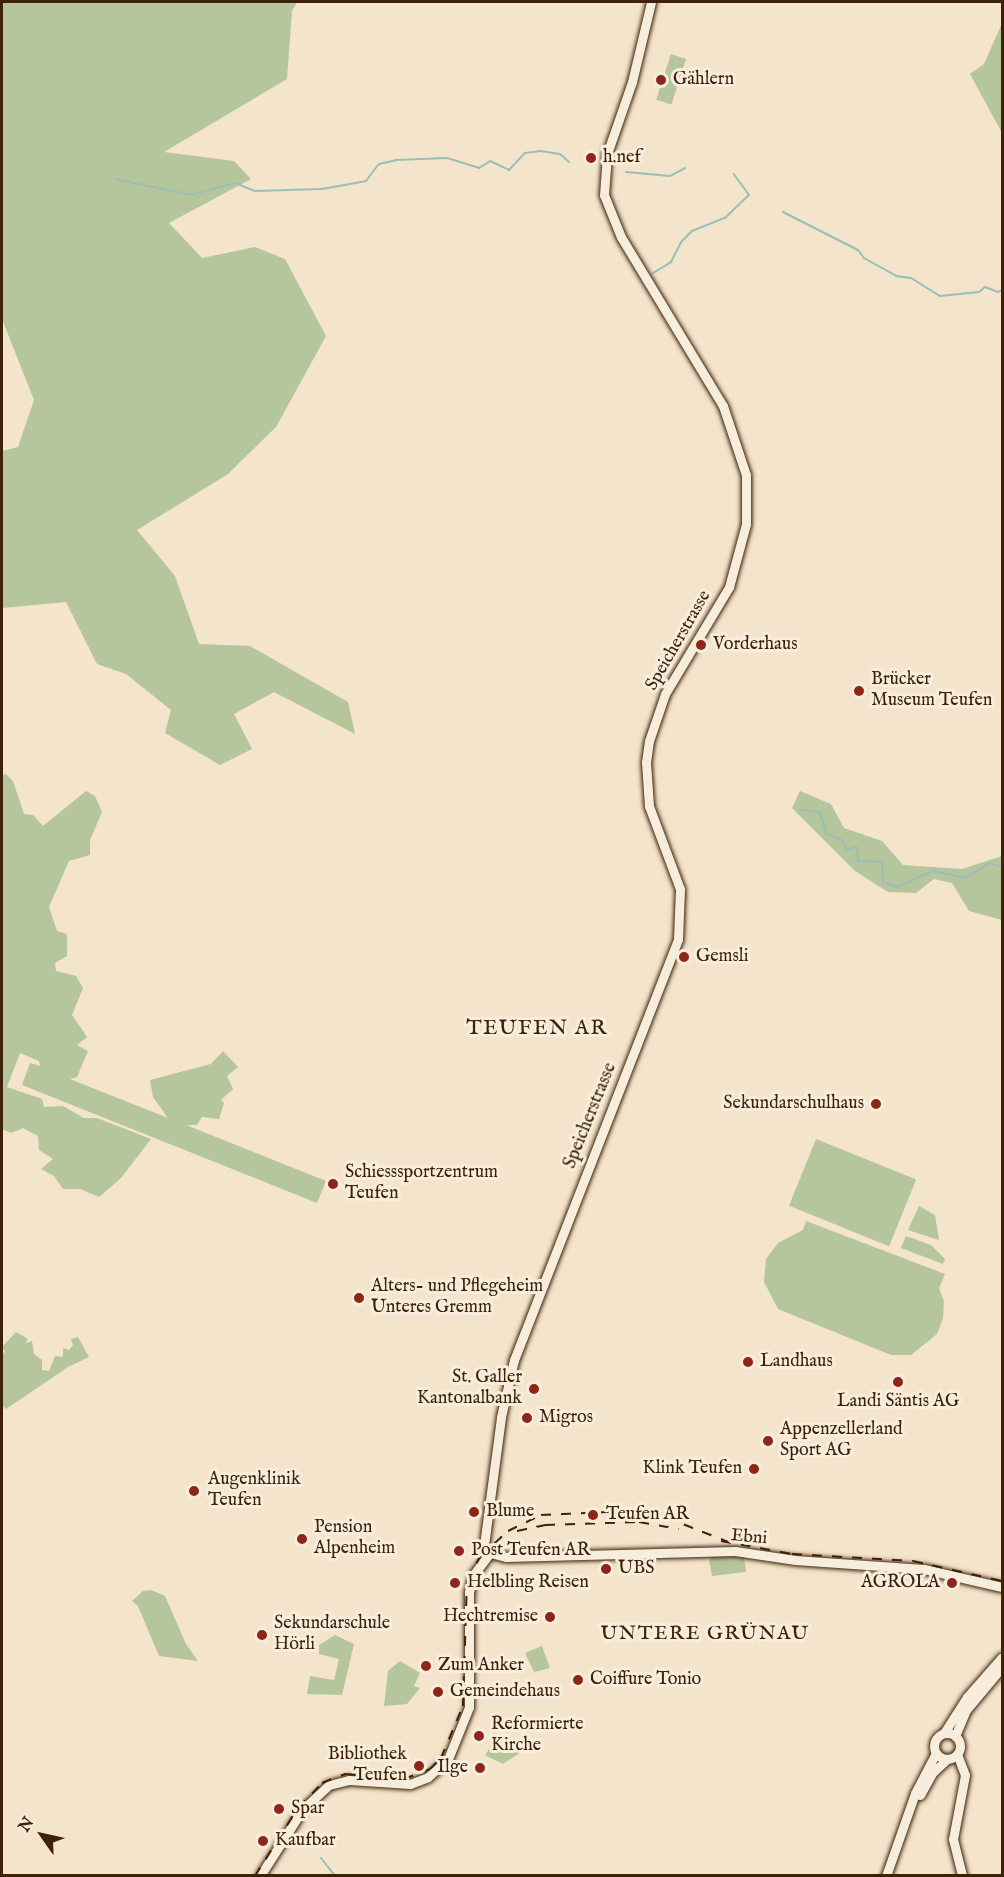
<!DOCTYPE html>
<html>
<head>
<meta charset="utf-8">
<style>
  body { margin:0 }
  #map { position:relative; width:1004px; height:1877px; overflow:hidden; background:#f3e4cb; font-family:"IM FELL English",serif }
  div>[style] { position:absolute }
  [style*='--x'] { left:calc(var(--x)*1px); top:calc(var(--y)*1px); width:calc(var(--w)*1px); rotate:calc(var(--a)*1deg) }
  .green>* { inset:0; background:#b5c59c; transform-origin:0 0 }
  .stream>* { height:2px; margin:-1px; padding:0 1px; transform-origin:1px; border-radius:1px; background:#9bbeb9 }
  .roads { filter:drop-shadow(0 0 2px #3f2107) drop-shadow(0 0 2px #3f2107) }
  .secondary>* { height:9px; margin:-4.5px; padding:0 4.5px; transform-origin:4.5px; border-radius:4.5px; background:#f7eddd }
  .secondary>.ring { margin:-4.5px; padding:0; box-sizing:content-box; background:none; border:9px solid #f7eddd; border-radius:50% }
  .rail>* { height:2px; margin-top:-1px; transform-origin:0; background:repeating-linear-gradient(90deg,#3f2107 0 10px,transparent 0 20px) }
  .dots>* { width:16px; height:16px; translate:-50% -50%; box-sizing:border-box; border:3px solid #f7eddd; border-radius:50% }
  span { translate:-50% -50%; white-space:nowrap; text-align:center; line-height:1.15; -webkit-text-stroke:6px #f7eddd; paint-order:stroke }
  .poi-label { font-size:18px; color:#3f2107 }
  .left { translate:0 -50%; text-align:left }
  .right { translate:-100% -50%; text-align:right }
  .street-label { font-size:18px; color:#3f2107 }
  .neighbourhood-label { font-size:20px; color:#3f2107; letter-spacing:1.5px }
  .quarter-label { font-size:21px; color:#3f2107; letter-spacing:1.5px }
  .frame { position:absolute; inset:0; border:3px solid #3f2107; pointer-events:none }
  .north { position:absolute; left:12px; top:1805px; width:60px; height:60px; -webkit-text-stroke:4px #f7eddd; paint-order:stroke; rotate:304deg; font-size:16px; font-weight:700; line-height:24px; text-align:center; color:#3f2107 }
  .north::after { content:''; display:block; margin:auto; width:21px; height:27px; background:#3f2107; clip-path:polygon(50% 0,100% 100%,50% 72%,0 100%) }
</style>
</head>
<body>
<div id="map">
  <div class="green">
    <i style="clip-path:polygon(2px 2px,297px 2px,292px 11px,287px 79px,164px 152px,234px 161px,251px 179px,169px 223px,202px 258px,255px 247px,285px 259px,326px 336px,276px 427px,228px 474px,137px 530px,175px 576px,199px 644px,250px 646px,348px 702px,355px 734px,274px 692px,234px 714px,252px 749px,220px 765px,165px 733px,171px 710px,126px 674px,97px 664px,66px 602px,2px 608px,2px 451px,18px 447px,34px 400px,2px 319px)"></i>
    <i style="clip-path:polygon(1002px 23px,1002px 133px,970px 74px,984px 64px)"></i>
    <i style="left:671px;top:54px;width:16px;height:48px;rotate:18deg"></i>
    <i style="clip-path:polygon(6px 774px,13px 781px,24px 814px,33px 815px,43px 826px,86px 791px,95px 796px,102px 812px,90px 840px,90px 855px,69px 861px,49px 907px,57px 931px,67px 934px,67px 956px,55px 963px,56px 971px,76px 976px,83px 988px,72px 1015px,87px 1037px,77px 1045px,88px 1051px,77px 1077px,70px 1079px,168px 1118px,153px 1097px,150px 1080px,211px 1064px,223px 1051px,238px 1067px,227px 1076px,233px 1089px,221px 1100px,224px 1103px,219px 1119px,202px 1117px,197px 1125px,186px 1125px,326px 1181px,317px 1203px,22px 1085px,30px 1063px,40px 1066px,39px 1061px,20px 1053px,7px 1087px,42px 1099px,44px 1107px,63px 1106px,84px 1118px,97px 1118px,151px 1139px,121px 1178px,99px 1197px,80px 1189px,63px 1189px,54px 1176px,41px 1169px,53px 1159px,39px 1150px,38px 1136px,23px 1128px,11px 1133px,2px 1129px,2px 775px)"></i>
    <i style="clip-path:polygon(800px 791px,831px 804px,844px 828px,882px 841px,903px 865px,962px 869px,1002px 856px,1002px 920px,969px 911px,952px 883px,934px 879px,916px 893px,888px 892px,855px 871px,792px 808px)"></i>
    <i style="left:816px;top:1139px;width:108px;height:72px;rotate:22deg"></i>
    <i style="clip-path:polygon(919px 1206px,935px 1215px,939px 1240px,908px 1230px)"></i>
    <i style="clip-path:polygon(806px 1221px,945px 1274px,939px 1288px,944px 1301px,943px 1318px,937px 1334px,911px 1355px,891px 1355px,778px 1309px,764px 1282px,766px 1259px,778px 1243px,803px 1230px)"></i>
    <i style="clip-path:polygon(906px 1236px,931px 1245px,945px 1259px,943px 1264px,901px 1248px)"></i>
    <i style="clip-path:polygon(16px 1332px,28px 1339px,26px 1343px,32px 1341px,34px 1354px,42px 1360px,42px 1370px,49px 1371px,55px 1356px,63px 1357px,63px 1348px,69px 1350px,73px 1345px,71px 1339px,78px 1337px,89px 1357px,68px 1367px,6px 1409px,2px 1405px,2px 1354px,5px 1352px,2px 1347px)"></i>
    <i style="clip-path:polygon(713px 1556px,744px 1556px,746px 1572px,712px 1576px,709px 1560px)"></i>
    <i style="clip-path:polygon(151px 1590px,165px 1596px,186px 1644px,198px 1661px,159px 1656px,138px 1606px,132px 1601px,143px 1591px)"></i>
    <i style="clip-path:polygon(335px 1635px,354px 1644px,342px 1695px,307px 1694px,310px 1676px,334px 1680px,339px 1659px,319px 1654px,319px 1645px)"></i>
    <i style="clip-path:polygon(542px 1646px,550px 1668px,534px 1672px,525px 1653px)"></i>
    <i style="clip-path:polygon(400px 1661px,420px 1673px,414px 1686px,420px 1688px,407px 1704px,384px 1706px,388px 1671px)"></i>
    <i style="clip-path:polygon(499px 1734px,524px 1750px,503px 1764px,485px 1755px)"></i>
  </div>
  <div class="stream">
    <i style="--x:626;--y:172;--w:44;--a:5.2"></i>
    <i style="--x:670;--y:176;--w:17;--a:-28"></i>
    <i style="--x:115;--y:179;--w:78;--a:11.9"></i>
    <i style="--x:191;--y:195;--w:46;--a:-15.3"></i>
    <i style="--x:235;--y:183;--w:22;--a:22"></i>
    <i style="--x:255;--y:191;--w:67;--a:-1.7"></i>
    <i style="--x:322;--y:189;--w:45;--a:-10.3"></i>
    <i style="--x:366;--y:181;--w:21;--a:-53"></i>
    <i style="--x:379;--y:164;--w:17;--a:-13"></i>
    <i style="--x:396;--y:160;--w:51;--a:-2.2"></i>
    <i style="--x:447;--y:158;--w:34;--a:17"></i>
    <i style="--x:479;--y:168;--w:13;--a:-32"></i>
    <i style="--x:490;--y:161;--w:21;--a:25"></i>
    <i style="--x:509;--y:170;--w:23;--a:-47"></i>
    <i style="--x:525;--y:153;--w:16;--a:-7"></i>
    <i style="--x:541;--y:151;--w:19;--a:9"></i>
    <i style="--x:560;--y:154;--w:12;--a:42"></i>
    <i style="--x:783;--y:212;--w:84;--a:26.9"></i>
    <i style="--x:858;--y:250;--w:10;--a:53"></i>
    <i style="--x:864;--y:258;--w:37;--a:29"></i>
    <i style="--x:896;--y:276;--w:15;--a:8"></i>
    <i style="--x:911;--y:278;--w:34;--a:32"></i>
    <i style="--x:940;--y:296;--w:39;--a:-6"></i>
    <i style="--x:979;--y:292;--w:8;--a:-40"></i>
    <i style="--x:985;--y:287;--w:14;--a:21"></i>
    <i style="--x:998;--y:292;--w:4;--a:-27"></i>
    <i style="--x:653;--y:273;--w:21;--a:-31"></i>
    <i style="--x:671;--y:262;--w:22;--a:-63"></i>
    <i style="--x:681;--y:242;--w:16;--a:-45"></i>
    <i style="--x:692;--y:231;--w:35;--a:-22"></i>
    <i style="--x:725;--y:218;--w:33;--a:-44"></i>
    <i style="--x:749;--y:195;--w:26;--a:-126"></i>
    <i style="--x:800;--y:810;--w:20;--a:6"></i>
    <i style="--x:820;--y:812;--w:22;--a:74"></i>
    <i style="--x:826;--y:833;--w:19;--a:25"></i>
    <i style="--x:843;--y:841;--w:9;--a:72"></i>
    <i style="--x:846;--y:850;--w:11;--a:-15"></i>
    <i style="--x:857;--y:847;--w:14;--a:86"></i>
    <i style="--x:858;--y:861;--w:24;--a:2"></i>
    <i style="--x:882;--y:862;--w:20;--a:87"></i>
    <i style="--x:883;--y:882;--w:15;--a:20"></i>
    <i style="--x:897;--y:887;--w:39;--a:-24"></i>
    <i style="--x:933;--y:871;--w:34;--a:12"></i>
    <i style="--x:966;--y:878;--w:27;--a:-33"></i>
    <i style="--x:989;--y:863;--w:14;--a:17"></i>
    <i style="--x:321;--y:1858;--w:23;--a:52"></i>
  </div>
  <div class="roads">
    <div class="secondary">
      <i style="--x:490;--y:1553;--w:10;--a:-127"></i>
      <i style="--x:484;--y:1545;--w:15;--a:-82"></i>
      <i style="--x:486;--y:1530;--w:114;--a:-82.4"></i>
      <i style="--x:501;--y:1417;--w:58;--a:-77.2"></i>
      <i style="--x:514;--y:1360;--w:452;--a:-68.7"></i>
      <i style="--x:678;--y:939;--w:50;--a:-87.7"></i>
      <i style="--x:680;--y:889;--w:89;--a:-110.5"></i>
      <i style="--x:649;--y:806;--w:44;--a:-93.9"></i>
      <i style="--x:646;--y:762;--w:21;--a:-82"></i>
      <i style="--x:649;--y:741;--w:50;--a:-71.2"></i>
      <i style="--x:665;--y:694;--w:125;--a:-59.1"></i>
      <i style="--x:729;--y:587;--w:65;--a:-74.9"></i>
      <i style="--x:746;--y:524;--w:49;--a:-90"></i>
      <i style="--x:746;--y:475;--w:73;--a:-108.4"></i>
      <i style="--x:723;--y:406;--w:197;--a:-121.1"></i>
      <i style="--x:621;--y:237;--w:45;--a:-112"></i>
      <i style="--x:604;--y:195;--w:41;--a:-85.8"></i>
      <i style="--x:607;--y:154;--w:76;--a:-70.9"></i>
      <i style="--x:632;--y:82;--w:82;--a:-76.6"></i>
      <i style="--x:490;--y:1553;--w:16;--a:14"></i>
      <i style="--x:506;--y:1557;--w:229;--a:-1.5"></i>
      <i style="--x:735;--y:1551;--w:61;--a:8.5"></i>
      <i style="--x:795;--y:1560;--w:129;--a:4"></i>
      <i style="--x:924;--y:1569;--w:80;--a:13"></i>
      <i class="ring" style="left:934px;top:1733px;width:17px;height:17px"></i>
      <i style="--x:944;--y:1733;--w:43;--a:-57.4"></i>
      <i style="--x:967;--y:1697;--w:53;--a:-48.8"></i>
      <i style="--x:955;--y:1736;--w:28;--a:-67"></i>
      <i style="--x:966;--y:1710;--w:56;--a:-50.1"></i>
      <i style="--x:957;--y:1754;--w:22;--a:69"></i>
      <i style="--x:965;--y:1775;--w:65;--a:100.6"></i>
      <i style="--x:953;--y:1839;--w:38;--a:76"></i>
      <i style="--x:920;--y:1795;--w:25;--a:-61"></i>
      <i style="--x:932;--y:1773;--w:21;--a:-43"></i>
      <i style="--x:260;--y:1876;--w:78;--a:-57.5"></i>
      <i style="--x:302;--y:1810;--w:37;--a:-43"></i>
      <i style="--x:329;--y:1785;--w:21;--a:-14"></i>
      <i style="--x:349;--y:1780;--w:61;--a:3.8"></i>
      <i style="--x:410;--y:1784;--w:19;--a:-21"></i>
      <i style="--x:428;--y:1777;--w:27;--a:-42"></i>
      <i style="--x:448;--y:1759;--w:56;--a:-68"></i>
      <i style="--x:469;--y:1707;--w:115;--a:-90"></i>
      <i style="--x:469;--y:1592;--w:19;--a:-74"></i>
      <i style="--x:474;--y:1574;--w:26;--a:-53"></i>
      <i style="--x:886;--y:1876;--w:88;--a:-70.7"></i>
      <i style="--x:915;--y:1793;--w:45;--a:-62.3"></i>
    </div>
  </div>
  <div class="rail">
    <i style="--x:517;--y:1531;--w:29;--a:-12"></i>
    <i style="--x:545;--y:1525;--w:94;--a:-1.8"></i>
    <i style="--x:639;--y:1522;--w:40;--a:10"></i>
    <i style="--x:721;--y:1541;--w:72;--a:10.4"></i>
    <i style="--x:792;--y:1554;--w:121;--a:3.3"></i>
    <i style="--x:913;--y:1561;--w:91;--a:12.7"></i>
    <i style="--x:255;--y:1876;--w:80;--a:-57.7"></i>
    <i style="--x:298;--y:1808;--w:35;--a:-46"></i>
    <i style="--x:322;--y:1783;--w:25;--a:-21"></i>
    <i style="--x:345;--y:1774;--w:59;--a:4.8"></i>
    <i style="--x:404;--y:1779;--w:28;--a:-21"></i>
    <i style="--x:430;--y:1769;--w:16;--a:-45"></i>
    <i style="--x:441;--y:1758;--w:56;--a:-67.1"></i>
    <i style="--x:463;--y:1706;--w:125;--a:-88.2"></i>
    <i style="--x:467;--y:1581;--w:27;--a:-62"></i>
    <i style="--x:480;--y:1557;--w:38;--a:-43"></i>
    <i style="--x:508;--y:1531;--w:37;--a:-26"></i>
    <i style="--x:541;--y:1515;--w:89;--a:-2.6"></i>
    <i style="--x:630;--y:1511;--w:36;--a:10"></i>
    <i style="--x:665;--y:1517;--w:68;--a:21.6"></i>
  </div>
  <div class="dots">
    <i style="left:661px;top:80px;background:#8f2418"></i>
    <i style="left:591px;top:158px;background:#8f2418"></i>
    <i style="left:701px;top:645px;background:#8f2418"></i>
    <i style="left:859px;top:691px;background:#8f2418"></i>
    <i style="left:684px;top:957px;background:#8f2418"></i>
    <i style="left:876px;top:1104px;background:#8f2418"></i>
    <i style="left:333px;top:1184px;background:#8f2418"></i>
    <i style="left:359px;top:1298px;background:#8f2418"></i>
    <i style="left:748px;top:1362px;background:#8f2418"></i>
    <i style="left:898px;top:1382px;background:#8f2418"></i>
    <i style="left:534px;top:1389px;background:#8f2418"></i>
    <i style="left:527px;top:1418px;background:#8f2418"></i>
    <i style="left:768px;top:1441px;background:#8f2418"></i>
    <i style="left:754px;top:1469px;background:#8f2418"></i>
    <i style="left:194px;top:1491px;background:#8f2418"></i>
    <i style="left:474px;top:1512px;background:#8f2418"></i>
    <i style="left:593px;top:1515px;background:#8f2418"></i>
    <i style="left:302px;top:1539px;background:#8f2418"></i>
    <i style="left:459px;top:1551px;background:#8f2418"></i>
    <i style="left:606px;top:1569px;background:#8f2418"></i>
    <i style="left:455px;top:1583px;background:#8f2418"></i>
    <i style="left:952px;top:1583px;background:#8f2418"></i>
    <i style="left:550px;top:1617px;background:#8f2418"></i>
    <i style="left:262px;top:1635px;background:#8f2418"></i>
    <i style="left:426px;top:1666px;background:#8f2418"></i>
    <i style="left:578px;top:1680px;background:#8f2418"></i>
    <i style="left:438px;top:1692px;background:#8f2418"></i>
    <i style="left:479px;top:1736px;background:#8f2418"></i>
    <i style="left:419px;top:1766px;background:#8f2418"></i>
    <i style="left:480px;top:1768px;background:#8f2418"></i>
    <i style="left:279px;top:1809px;background:#8f2418"></i>
    <i style="left:263px;top:1841px;background:#8f2418"></i>
  </div>
  <div class="poi-label">
    <span class="left" style="left:673px;top:80px">Gählern</span>
    <span class="left" style="left:603px;top:158px">h.nef</span>
    <span class="left" style="left:713px;top:645px">Vorderhaus</span>
    <span class="left" style="left:871px;top:691px">Brücker<br>Museum Teufen</span>
    <span class="left" style="left:696px;top:957px">Gemsli</span>
    <span class="right" style="left:864px;top:1104px">Sekundarschulhaus</span>
    <span class="left" style="left:345px;top:1184px">Schiesssportzentrum<br>Teufen</span>
    <span class="left" style="left:371px;top:1298px">Alters- und Pflegeheim<br>Unteres Gremm</span>
    <span class="left" style="left:760px;top:1362px">Landhaus</span>
    <span class="right" style="left:522px;top:1389px">St. Galler<br>Kantonalbank</span>
    <span style="left:898px;top:1402px">Landi Säntis AG</span>
    <span class="left" style="left:539px;top:1418px">Migros</span>
    <span class="left" style="left:780px;top:1441px">Appenzellerland<br>Sport AG</span>
    <span class="right" style="left:742px;top:1469px">Klink Teufen</span>
    <span class="left" style="left:208px;top:1491px">Augenklinik<br>Teufen</span>
    <span class="left" style="left:486px;top:1512px">Blume</span>
    <span class="left" style="left:606px;top:1515px">Teufen AR</span>
    <span class="left" style="left:314px;top:1539px">Pension<br>Alpenheim</span>
    <span class="left" style="left:471px;top:1551px">Post Teufen AR</span>
    <span class="left" style="left:618px;top:1569px">UBS</span>
    <span class="left" style="left:467px;top:1583px">Helbling Reisen</span>
    <span class="right" style="left:940px;top:1583px">AGROLA</span>
    <span class="right" style="left:538px;top:1617px">Hechtremise</span>
    <span class="left" style="left:274px;top:1635px">Sekundarschule<br>Hörli</span>
    <span class="left" style="left:438px;top:1666px">Zum Anker</span>
    <span class="left" style="left:590px;top:1680px">Coiffure Tonio</span>
    <span class="left" style="left:450px;top:1692px">Gemeindehaus</span>
    <span class="left" style="left:491px;top:1736px">Reformierte<br>Kirche</span>
    <span class="right" style="left:407px;top:1766px">Bibliothek<br>Teufen</span>
    <span class="right" style="left:468px;top:1768px">Ilge</span>
    <span class="left" style="left:291px;top:1809px">Spar</span>
    <span class="left" style="left:275px;top:1841px">Kaufbar</span>
  </div>
  <div class="street-label">
    <span style="left:679px;top:641px;rotate:-60deg">Speicherstrasse</span>
    <span style="left:591px;top:1116px;rotate:-68deg">Speicherstrasse</span>
    <span style="left:749px;top:1538px;rotate:5deg">Ebni</span>
  </div>
  <div class="neighbourhood-label">
    <span style="left:705px;top:1633px">UNTERE GRÜNAU</span>
  </div>
  <div class="quarter-label">
    <span style="left:537px;top:1029px">TEUFEN AR</span>
  </div>
  <div class="frame"></div>
  <div class="north">N</div>
</div>
</body>
</html>
